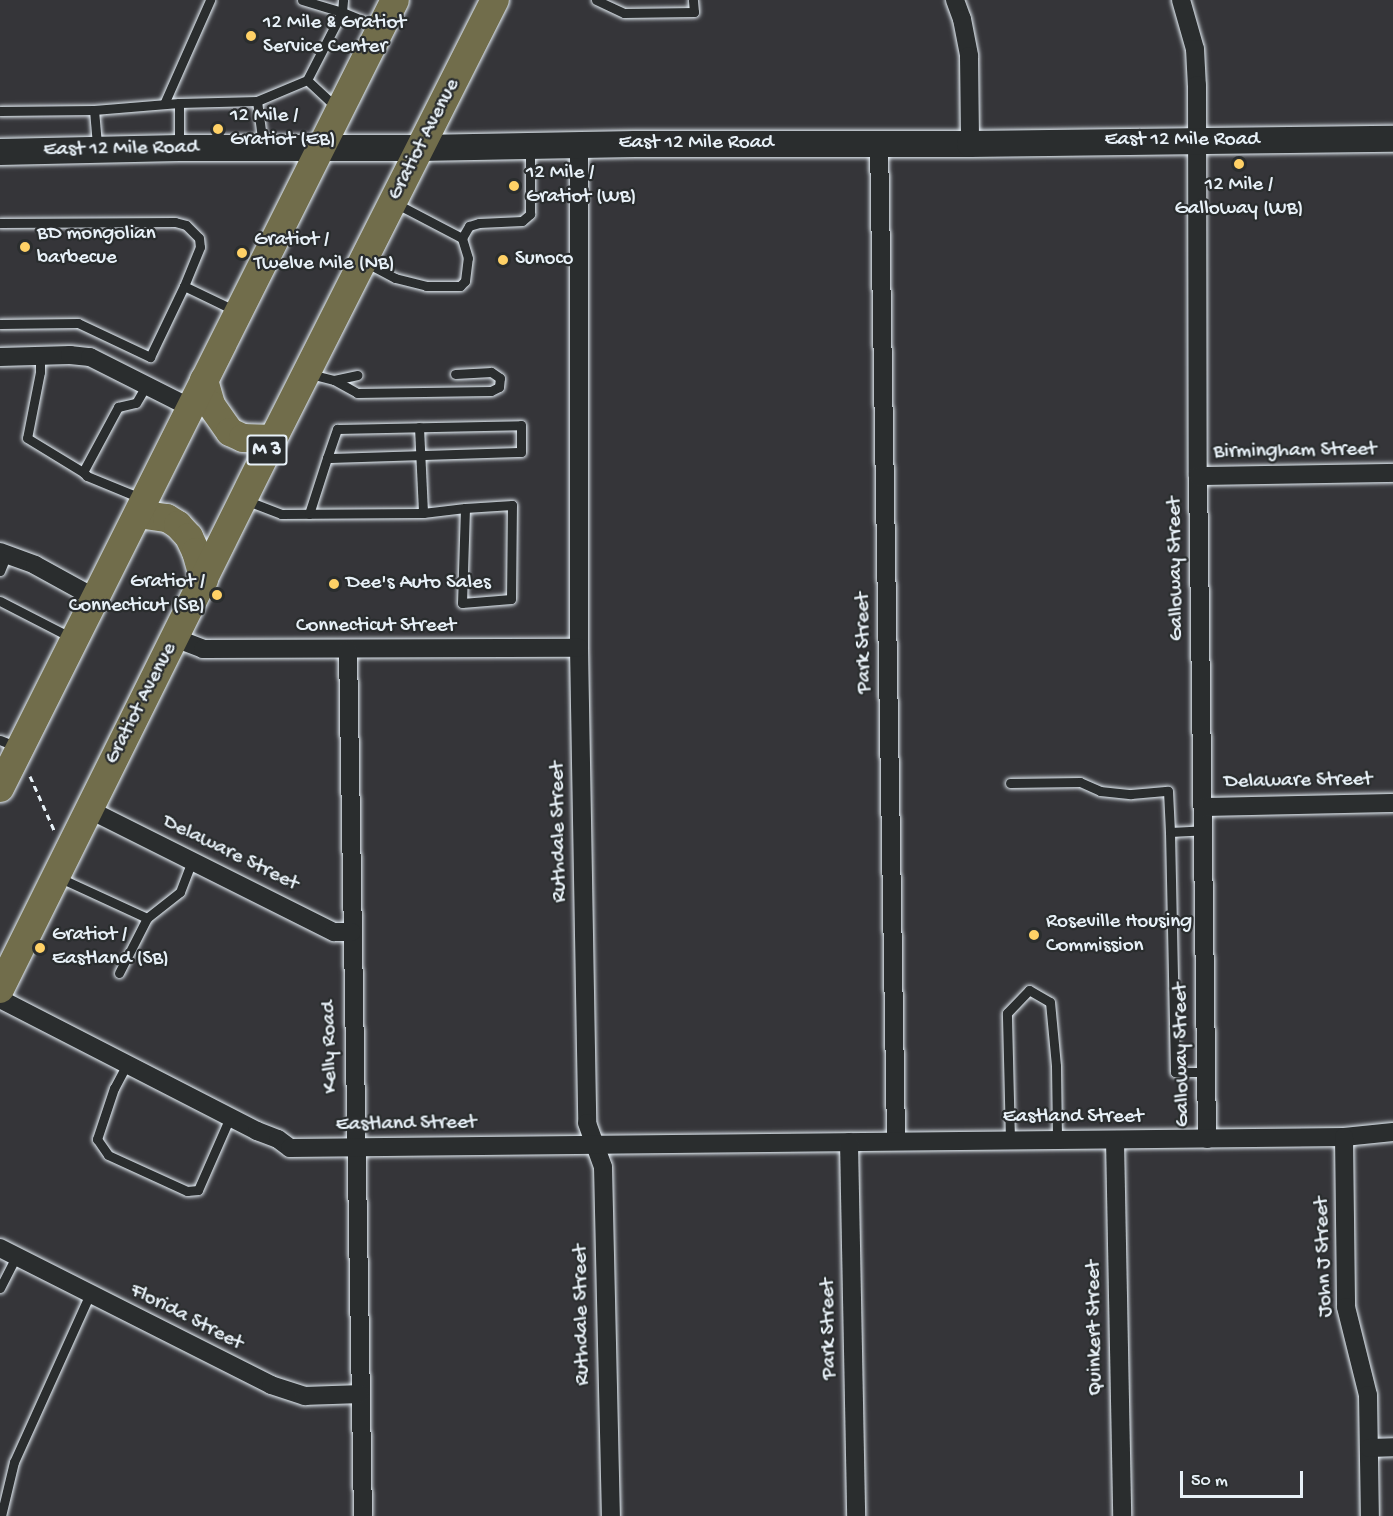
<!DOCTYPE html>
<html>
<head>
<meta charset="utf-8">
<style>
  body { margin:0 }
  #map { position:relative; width:1393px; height:1516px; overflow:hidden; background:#353539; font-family:"Gochi Hand",sans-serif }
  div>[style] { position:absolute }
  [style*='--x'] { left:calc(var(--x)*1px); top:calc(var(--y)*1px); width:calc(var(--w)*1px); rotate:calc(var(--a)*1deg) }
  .path>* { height:3px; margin-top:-1.5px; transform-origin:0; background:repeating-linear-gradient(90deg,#e8f1f8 0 6px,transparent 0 10.5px) }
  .roads { filter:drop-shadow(0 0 2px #e8f1f8) drop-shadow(0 0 2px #e8f1f8) }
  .service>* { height:9px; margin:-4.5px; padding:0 4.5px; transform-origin:4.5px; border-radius:4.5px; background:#2a2d2e }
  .minor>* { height:18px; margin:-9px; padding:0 9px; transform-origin:9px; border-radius:9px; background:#2a2d2e }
  .secondary>* { height:26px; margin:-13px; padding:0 13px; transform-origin:13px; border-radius:13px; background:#2a2d2e }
  .primary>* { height:28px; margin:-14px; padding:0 14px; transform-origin:14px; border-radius:14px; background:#716d4b }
  .dots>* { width:16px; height:16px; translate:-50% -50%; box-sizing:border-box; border:3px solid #2a2d2e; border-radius:50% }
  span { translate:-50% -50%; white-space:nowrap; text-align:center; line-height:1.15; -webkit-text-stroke:4.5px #2a2d2e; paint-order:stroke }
  .shield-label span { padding:2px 4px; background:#2a2d2e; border:2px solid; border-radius:4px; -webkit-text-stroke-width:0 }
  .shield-label { font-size:20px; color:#e8f1f8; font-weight:700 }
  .poi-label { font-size:21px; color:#e8f1f8 }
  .left { translate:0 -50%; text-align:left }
  .right { translate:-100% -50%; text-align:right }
  .street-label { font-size:21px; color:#e8f1f8 }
  .scale { position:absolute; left:1180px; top:1471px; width:123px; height:27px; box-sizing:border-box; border:3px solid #e8f1f8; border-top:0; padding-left:8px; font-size:18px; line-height:21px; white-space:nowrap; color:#e8f1f8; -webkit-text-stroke:4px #2a2d2e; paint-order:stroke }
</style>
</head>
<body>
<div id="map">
  <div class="path">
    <i style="--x:30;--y:776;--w:59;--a:66"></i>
  </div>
  <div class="roads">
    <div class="service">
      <i style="--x:302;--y:0;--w:42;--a:16.7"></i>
      <i style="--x:342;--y:12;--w:12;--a:-85"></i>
      <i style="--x:596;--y:0;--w:31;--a:25"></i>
      <i style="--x:624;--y:13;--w:70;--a:-0.8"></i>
      <i style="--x:694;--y:12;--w:12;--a:-95"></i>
      <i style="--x:307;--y:80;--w:76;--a:-62.8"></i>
      <i style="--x:342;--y:12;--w:38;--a:22"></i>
      <i style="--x:257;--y:101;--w:54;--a:-22.8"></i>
      <i style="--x:307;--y:80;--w:40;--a:43"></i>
      <i style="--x:164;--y:104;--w:114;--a:-66.1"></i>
      <i style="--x:94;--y:110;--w:37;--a:85"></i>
      <i style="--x:0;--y:111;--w:94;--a:-0.6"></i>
      <i style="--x:94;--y:110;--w:85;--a:-4.7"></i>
      <i style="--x:179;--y:146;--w:43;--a:-90"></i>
      <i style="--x:179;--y:103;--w:78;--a:-1.5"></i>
      <i style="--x:257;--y:101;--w:44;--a:82.2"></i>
      <i style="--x:395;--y:203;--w:76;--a:27.6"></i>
      <i style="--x:0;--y:223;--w:175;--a:-0.3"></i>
      <i style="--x:175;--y:222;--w:11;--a:15"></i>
      <i style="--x:186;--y:225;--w:18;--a:45"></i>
      <i style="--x:199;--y:238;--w:9;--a:84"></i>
      <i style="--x:200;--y:247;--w:42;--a:112.3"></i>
      <i style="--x:184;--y:286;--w:58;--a:25.7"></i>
      <i style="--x:365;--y:262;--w:34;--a:28"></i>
      <i style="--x:395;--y:278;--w:32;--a:14"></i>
      <i style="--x:426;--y:286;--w:34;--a:0"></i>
      <i style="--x:460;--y:286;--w:7;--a:-45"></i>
      <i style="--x:465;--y:281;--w:23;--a:-83"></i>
      <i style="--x:468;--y:258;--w:21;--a:-107"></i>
      <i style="--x:462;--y:238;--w:14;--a:-60"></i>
      <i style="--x:469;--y:226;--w:10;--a:-17"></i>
      <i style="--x:479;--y:223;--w:43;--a:-2.7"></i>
      <i style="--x:522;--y:221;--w:11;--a:-41"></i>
      <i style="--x:530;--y:214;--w:66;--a:-90"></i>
      <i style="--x:0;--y:324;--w:78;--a:-0.7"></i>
      <i style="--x:78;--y:323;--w:80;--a:25.3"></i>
      <i style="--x:150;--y:357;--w:79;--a:-64.4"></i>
      <i style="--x:40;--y:356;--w:16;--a:90"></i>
      <i style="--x:40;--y:372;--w:67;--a:101.1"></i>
      <i style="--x:27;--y:438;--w:66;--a:31.3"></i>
      <i style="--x:310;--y:374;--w:25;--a:14"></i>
      <i style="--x:334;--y:380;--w:26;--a:29"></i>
      <i style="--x:357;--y:393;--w:134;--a:-0.9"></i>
      <i style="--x:491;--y:391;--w:9;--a:-27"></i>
      <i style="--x:499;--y:387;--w:9;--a:-84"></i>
      <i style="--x:500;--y:378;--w:11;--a:-146"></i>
      <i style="--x:491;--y:372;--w:36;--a:177"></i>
      <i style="--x:334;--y:380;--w:24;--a:-12"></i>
      <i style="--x:419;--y:427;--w:86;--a:87.3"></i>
      <i style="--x:143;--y:499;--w:61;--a:-157.7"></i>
      <i style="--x:87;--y:476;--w:6;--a:-135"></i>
      <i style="--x:83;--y:472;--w:74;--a:-61.7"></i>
      <i style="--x:118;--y:407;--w:18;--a:-13"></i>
      <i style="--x:136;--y:403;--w:20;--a:-60"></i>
      <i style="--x:245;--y:500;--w:39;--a:21"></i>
      <i style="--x:281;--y:514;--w:142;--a:-0.4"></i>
      <i style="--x:423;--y:513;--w:42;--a:-6.8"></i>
      <i style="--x:465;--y:508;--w:95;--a:91.8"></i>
      <i style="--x:462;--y:603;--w:49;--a:-4.7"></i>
      <i style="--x:511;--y:599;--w:94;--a:-89.4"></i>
      <i style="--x:512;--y:505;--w:47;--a:176.3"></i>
      <i style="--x:309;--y:514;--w:59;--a:-72.2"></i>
      <i style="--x:327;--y:458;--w:31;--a:-71"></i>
      <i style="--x:337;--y:429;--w:184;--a:-1.2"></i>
      <i style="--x:521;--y:425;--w:27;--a:90"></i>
      <i style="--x:521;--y:452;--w:194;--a:178.2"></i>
      <i style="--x:0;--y:571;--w:18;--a:-68"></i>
      <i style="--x:0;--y:601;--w:81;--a:27.2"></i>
      <i style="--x:0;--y:740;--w:18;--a:22"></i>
      <i style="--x:1010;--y:783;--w:70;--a:-0.8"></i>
      <i style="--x:1080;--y:782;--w:22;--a:24"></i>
      <i style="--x:1100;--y:791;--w:31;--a:6"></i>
      <i style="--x:1131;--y:794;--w:37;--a:-5"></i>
      <i style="--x:1168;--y:791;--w:41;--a:87.2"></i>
      <i style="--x:1170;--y:832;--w:34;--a:-3"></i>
      <i style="--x:1170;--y:832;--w:240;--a:88.8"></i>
      <i style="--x:1175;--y:1072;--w:30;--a:0"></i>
      <i style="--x:60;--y:878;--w:96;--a:24.7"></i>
      <i style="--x:147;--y:918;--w:42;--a:-38.2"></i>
      <i style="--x:180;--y:892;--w:33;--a:-69"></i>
      <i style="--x:119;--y:973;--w:62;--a:-63"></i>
      <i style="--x:127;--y:1064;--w:27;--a:118"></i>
      <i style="--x:114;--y:1088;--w:54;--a:108.4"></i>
      <i style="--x:97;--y:1139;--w:19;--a:55"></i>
      <i style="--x:108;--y:1155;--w:87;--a:24.5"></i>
      <i style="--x:187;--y:1191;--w:11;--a:-5"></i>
      <i style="--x:198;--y:1190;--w:80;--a:-66.3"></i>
      <i style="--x:1010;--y:1140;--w:127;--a:-91.4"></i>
      <i style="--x:1007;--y:1013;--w:32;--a:-46"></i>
      <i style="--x:1029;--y:990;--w:24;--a:30"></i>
      <i style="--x:1050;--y:1002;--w:64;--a:84.6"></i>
      <i style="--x:1056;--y:1066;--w:74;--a:89.2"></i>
      <i style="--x:0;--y:1288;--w:36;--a:-63"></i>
      <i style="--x:1;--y:1516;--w:56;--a:-76.5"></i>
      <i style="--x:14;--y:1462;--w:184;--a:-65.7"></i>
    </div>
    <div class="minor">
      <i style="--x:955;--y:0;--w:20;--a:70"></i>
      <i style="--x:962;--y:19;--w:38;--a:79"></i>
      <i style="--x:969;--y:56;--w:88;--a:89.3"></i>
      <i style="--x:1181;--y:0;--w:51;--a:74.1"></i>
      <i style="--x:1195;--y:49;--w:36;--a:87"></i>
      <i style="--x:1197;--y:85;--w:391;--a:89.9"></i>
      <i style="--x:1198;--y:476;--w:663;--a:89.22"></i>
      <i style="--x:879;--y:143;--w:998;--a:89.02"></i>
      <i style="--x:579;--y:144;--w:504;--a:90"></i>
      <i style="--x:579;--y:648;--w:475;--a:89"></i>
      <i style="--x:587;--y:1123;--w:47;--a:70"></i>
      <i style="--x:603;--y:1167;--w:349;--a:88.7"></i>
      <i style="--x:0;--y:357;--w:70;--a:-1.6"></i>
      <i style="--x:70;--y:355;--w:20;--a:6"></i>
      <i style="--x:90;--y:357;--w:111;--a:26.8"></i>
      <i style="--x:1198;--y:476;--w:195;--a:-0.9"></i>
      <i style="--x:0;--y:552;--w:37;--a:20"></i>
      <i style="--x:35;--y:565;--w:68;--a:28.8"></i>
      <i style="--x:175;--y:638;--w:30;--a:21"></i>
      <i style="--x:203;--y:649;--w:376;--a:-0.2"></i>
      <i style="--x:348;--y:650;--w:866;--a:89.01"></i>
      <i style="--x:1203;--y:807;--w:190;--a:-1.2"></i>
      <i style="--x:90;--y:810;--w:273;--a:26.6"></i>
      <i style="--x:334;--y:932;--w:18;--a:0"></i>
      <i style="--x:0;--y:999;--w:289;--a:27.2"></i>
      <i style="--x:257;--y:1131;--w:22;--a:21"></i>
      <i style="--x:278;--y:1139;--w:15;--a:37"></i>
      <i style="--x:290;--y:1148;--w:1054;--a:-0.6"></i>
      <i style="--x:1344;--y:1137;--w:49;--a:-5.8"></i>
      <i style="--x:1344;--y:1137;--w:170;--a:89.3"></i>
      <i style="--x:1346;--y:1307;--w:91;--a:76"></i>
      <i style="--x:1368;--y:1395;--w:121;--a:89.1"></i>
      <i style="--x:1115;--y:1140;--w:376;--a:88.9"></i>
      <i style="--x:849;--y:1142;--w:374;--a:88.9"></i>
      <i style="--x:0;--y:1248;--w:304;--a:26.8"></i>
      <i style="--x:271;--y:1385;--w:36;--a:18"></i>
      <i style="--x:305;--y:1396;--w:55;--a:-2.1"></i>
      <i style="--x:1369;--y:1448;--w:24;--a:-2"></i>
    </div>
    <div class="secondary">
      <i style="--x:0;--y:152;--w:179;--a:-1.3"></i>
      <i style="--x:179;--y:148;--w:242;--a:0"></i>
      <i style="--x:421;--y:148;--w:214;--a:-1.1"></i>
      <i style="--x:635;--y:144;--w:335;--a:0"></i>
      <i style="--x:970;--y:144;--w:423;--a:-0.7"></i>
    </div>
    <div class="primary">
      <i style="--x:204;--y:380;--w:26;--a:74"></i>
      <i style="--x:211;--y:405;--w:33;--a:55"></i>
      <i style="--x:230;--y:432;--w:14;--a:25"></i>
      <i style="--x:243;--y:438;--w:30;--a:2"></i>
      <i style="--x:138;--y:514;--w:29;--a:8"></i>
      <i style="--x:167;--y:518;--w:13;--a:32"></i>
      <i style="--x:178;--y:525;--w:16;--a:47"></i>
      <i style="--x:189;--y:537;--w:17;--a:65"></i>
      <i style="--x:196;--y:552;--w:29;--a:74"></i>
      <i style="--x:0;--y:788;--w:881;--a:-63.38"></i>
      <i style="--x:0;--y:989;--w:614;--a:-63.6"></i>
      <i style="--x:273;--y:439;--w:492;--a:-63.2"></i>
    </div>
  </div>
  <div class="dots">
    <i style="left:251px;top:36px;background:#ffd166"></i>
    <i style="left:218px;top:129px;background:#ffd166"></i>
    <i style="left:1239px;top:164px;background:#ffd166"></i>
    <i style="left:514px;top:186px;background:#ffd166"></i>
    <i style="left:25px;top:247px;background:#ffd166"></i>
    <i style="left:242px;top:253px;background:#ffd166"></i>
    <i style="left:503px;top:260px;background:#ffd166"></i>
    <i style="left:334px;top:584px;background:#ffd166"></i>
    <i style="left:217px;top:595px;background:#ffd166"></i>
    <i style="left:1034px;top:935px;background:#ffd166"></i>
    <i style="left:40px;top:948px;background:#ffd166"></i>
  </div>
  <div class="shield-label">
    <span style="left:267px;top:450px">M 3</span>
  </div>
  <div class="poi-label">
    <span class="left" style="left:263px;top:36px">12 Mile &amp; Gratiot<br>Service Center</span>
    <span class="left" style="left:230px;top:129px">12 Mile /<br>Gratiot (EB)</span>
    <span class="left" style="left:526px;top:186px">12 Mile /<br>Gratiot (WB)</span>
    <span style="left:1239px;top:198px">12 Mile /<br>Galloway (WB)</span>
    <span class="left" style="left:37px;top:247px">BD mongolian<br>barbecue</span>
    <span class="left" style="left:254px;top:253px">Gratiot /<br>Twelve Mile (NB)</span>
    <span class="left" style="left:515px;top:260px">Sunoco</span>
    <span class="right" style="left:205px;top:595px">Gratiot /<br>Connecticut (SB)</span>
    <span class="left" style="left:346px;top:584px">Dee's Auto Sales</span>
    <span class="left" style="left:1046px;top:935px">Roseville Housing<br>Commission</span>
    <span class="left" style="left:52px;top:948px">Gratiot /<br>Eastland (SB)</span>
  </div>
  <div class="street-label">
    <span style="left:425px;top:140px;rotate:-63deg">Gratiot Avenue</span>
    <span style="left:1182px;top:141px">East 12 Mile Road</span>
    <span style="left:696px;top:144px">East 12 Mile Road</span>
    <span style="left:121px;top:150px;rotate:-1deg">East 12 Mile Road</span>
    <span style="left:1295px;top:452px;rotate:-1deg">Birmingham Street</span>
    <span style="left:1177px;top:569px;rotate:-91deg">Galloway Street</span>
    <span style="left:376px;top:627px">Connecticut Street</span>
    <span style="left:865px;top:643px;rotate:-91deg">Park Street</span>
    <span style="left:142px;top:704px;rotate:-63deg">Gratiot Avenue</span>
    <span style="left:1298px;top:782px;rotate:-1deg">Delaware Street</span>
    <span style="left:560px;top:832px;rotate:-91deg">Ruthdale Street</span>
    <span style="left:230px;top:854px;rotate:26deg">Delaware Street</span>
    <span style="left:331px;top:1047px;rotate:-91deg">Kelly Road</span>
    <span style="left:1183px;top:1055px;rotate:-91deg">Galloway Street</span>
    <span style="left:1073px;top:1118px">Eastland Street</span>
    <span style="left:406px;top:1125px;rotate:-1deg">Eastland Street</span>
    <span style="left:1325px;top:1257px;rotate:-92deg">John J Street</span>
    <span style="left:583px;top:1315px;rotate:-91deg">Ruthdale Street</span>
    <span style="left:186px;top:1318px;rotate:27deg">Florida Street</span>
    <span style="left:1096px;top:1328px;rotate:-91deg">Quinkert Street</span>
    <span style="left:830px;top:1329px;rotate:-91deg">Park Street</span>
  </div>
  <div class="scale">50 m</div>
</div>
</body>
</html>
